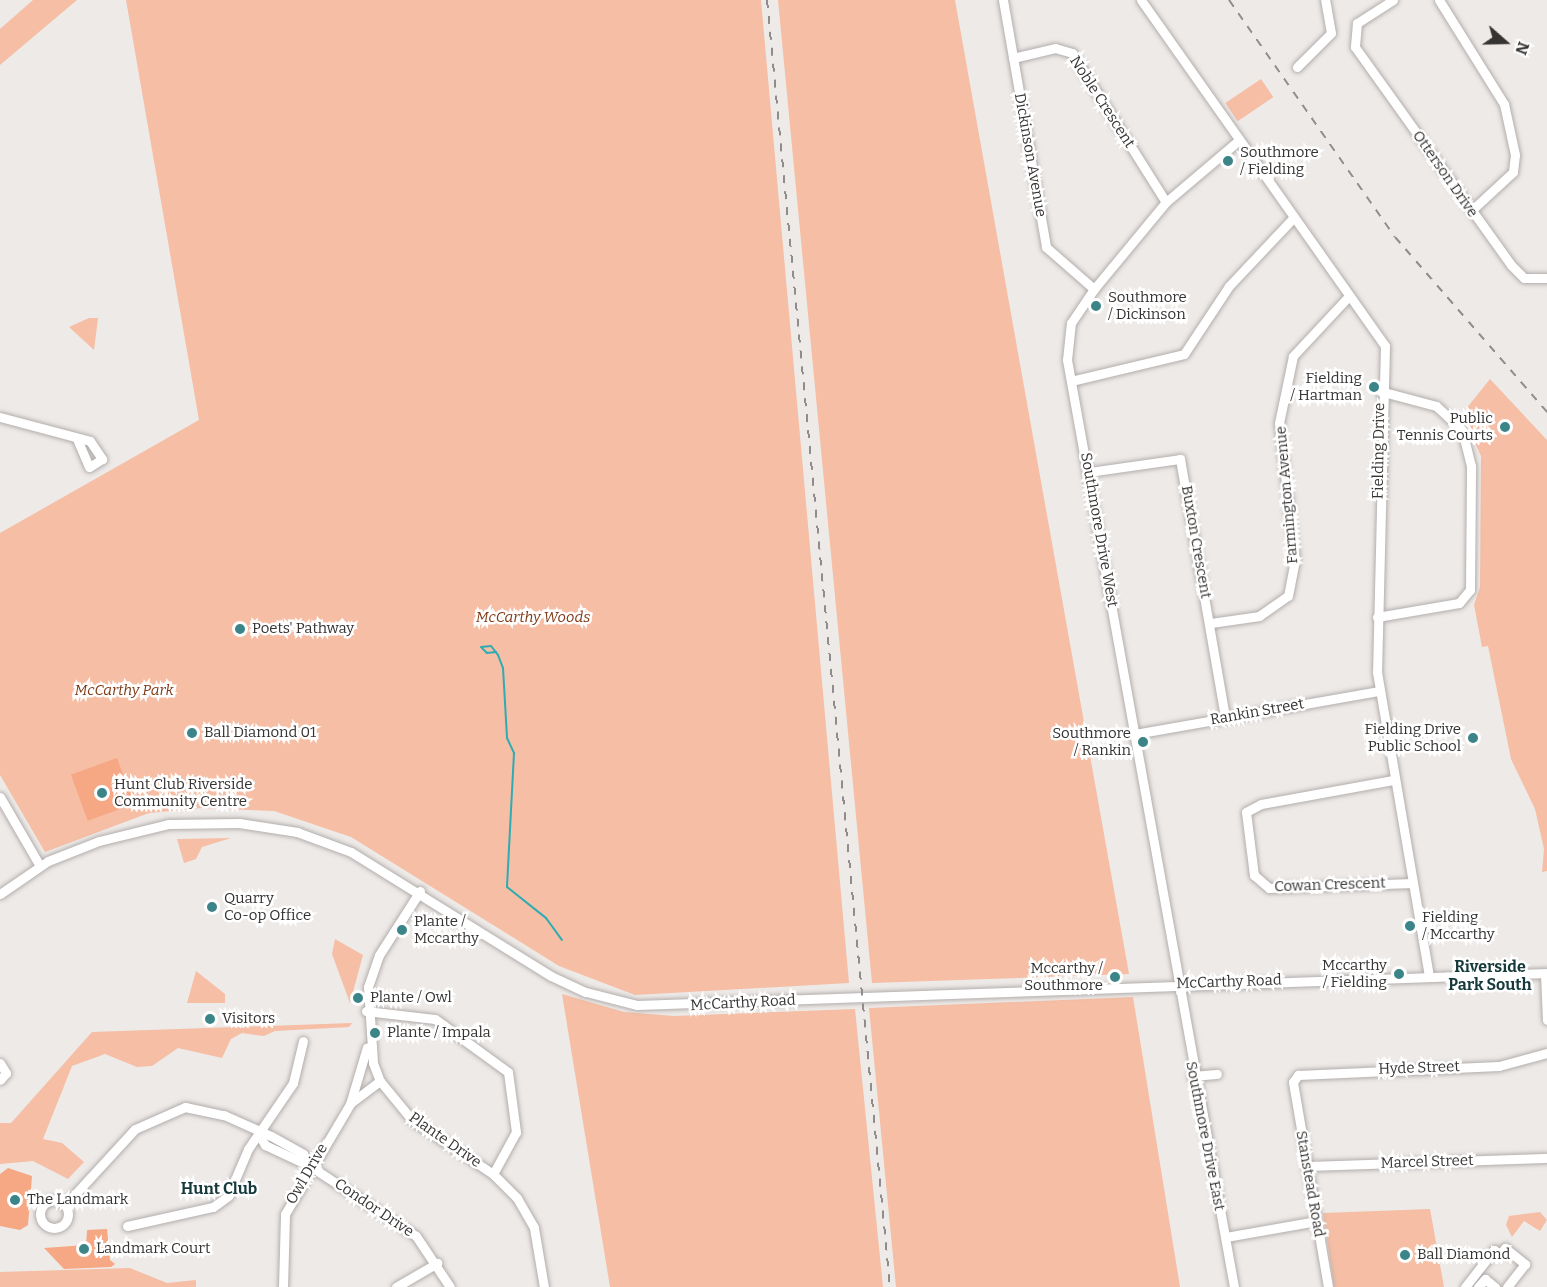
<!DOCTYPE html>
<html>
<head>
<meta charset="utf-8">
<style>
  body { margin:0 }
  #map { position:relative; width:1547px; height:1287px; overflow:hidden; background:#eeeae8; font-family:Bitter,serif }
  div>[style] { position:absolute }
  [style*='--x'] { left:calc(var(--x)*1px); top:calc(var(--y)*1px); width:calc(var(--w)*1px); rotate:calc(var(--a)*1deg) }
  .green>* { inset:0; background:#f5bea5; transform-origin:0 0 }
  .stream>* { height:2px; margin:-1px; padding:0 1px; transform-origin:1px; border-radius:1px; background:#2facb3 }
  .building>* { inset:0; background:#f6a784; transform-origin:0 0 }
  .roads { filter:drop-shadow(0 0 2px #b2aeac) drop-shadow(0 0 2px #b2aeac) }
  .minor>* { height:9px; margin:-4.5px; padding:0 4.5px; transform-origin:4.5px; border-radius:4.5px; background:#fff }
  .minor>.ring { margin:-4.5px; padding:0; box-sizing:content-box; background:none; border:9px solid #fff; border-radius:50% }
  .rail>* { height:2px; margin-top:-1px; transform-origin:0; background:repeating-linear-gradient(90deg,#8f8c8b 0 8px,transparent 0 16px) }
  .dots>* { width:16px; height:16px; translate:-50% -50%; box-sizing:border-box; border:3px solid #fff; border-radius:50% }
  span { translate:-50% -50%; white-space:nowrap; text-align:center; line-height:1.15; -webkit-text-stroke:5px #fff; paint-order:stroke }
  .street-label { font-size:15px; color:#363433 }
  .poi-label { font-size:15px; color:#363433 }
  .left { translate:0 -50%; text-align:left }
  .right { translate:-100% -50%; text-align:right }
  .park-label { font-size:15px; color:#7f3914; font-style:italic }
  .neighbourhood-label { font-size:16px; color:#16393b; font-weight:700 }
  .north { position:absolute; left:1475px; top:12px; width:60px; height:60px; -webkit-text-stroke:4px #fff; paint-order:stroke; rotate:110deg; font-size:16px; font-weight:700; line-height:24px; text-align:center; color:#363433 }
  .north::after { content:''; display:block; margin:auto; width:21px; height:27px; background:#363433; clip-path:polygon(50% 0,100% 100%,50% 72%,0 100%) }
</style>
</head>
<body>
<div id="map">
  <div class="green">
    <i style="clip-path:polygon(33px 0,77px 0,0 65px,0 29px)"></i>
    <i style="clip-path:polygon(126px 0,761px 0,849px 983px,635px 995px,559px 966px,351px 837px,274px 811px,202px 808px,149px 813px,45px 852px,0 775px,0 533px,199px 420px)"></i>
    <i style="clip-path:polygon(778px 0,955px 0,1129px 974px,872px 983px)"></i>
    <i style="left:1261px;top:79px;width:22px;height:43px;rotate:56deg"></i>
    <i style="clip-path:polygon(89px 318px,98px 318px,94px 350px,69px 327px)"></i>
    <i style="clip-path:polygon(1490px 379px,1547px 440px,1547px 871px,1542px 872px,1544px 849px,1535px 809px,1511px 759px,1488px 646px,1482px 647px,1474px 605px,1480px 587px,1481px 456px,1462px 414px)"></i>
    <i style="clip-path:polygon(231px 838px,202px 847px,196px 859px,184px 863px,177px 839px)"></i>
    <i style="clip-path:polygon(335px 939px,363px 955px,350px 1003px,332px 954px)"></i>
    <i style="clip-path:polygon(196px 971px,225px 994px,225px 1003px,187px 1003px)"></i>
    <i style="clip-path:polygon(562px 994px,624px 1012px,674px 1016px,855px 1009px,883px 1287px,610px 1287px)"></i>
    <i style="clip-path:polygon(1133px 997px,1180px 1287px,896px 1287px,869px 1008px)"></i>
    <i style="clip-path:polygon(352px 1023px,349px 1027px,275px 1031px,264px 1036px,242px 1033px,231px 1039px,222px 1058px,178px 1048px,152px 1066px,137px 1067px,105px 1054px,72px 1066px,43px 1139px,62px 1143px,84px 1162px,68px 1179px,33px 1161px,0 1164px,0 1123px,11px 1123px,92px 1032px)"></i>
    <i style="clip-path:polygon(1430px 1209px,1444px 1287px,1334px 1287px,1323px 1213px)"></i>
    <i style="clip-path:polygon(1540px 1212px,1547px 1220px,1540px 1231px,1524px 1221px,1512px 1237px,1506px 1225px,1509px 1216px)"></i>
    <i style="clip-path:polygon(130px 1268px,167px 1283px,196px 1280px,196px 1287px,0 1287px,0 1272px)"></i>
  </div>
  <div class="stream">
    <i style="--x:496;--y:652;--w:9;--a:174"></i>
    <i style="--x:487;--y:653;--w:8;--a:-135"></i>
    <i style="--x:481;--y:647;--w:10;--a:-6"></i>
    <i style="--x:491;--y:646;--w:11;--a:52"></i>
    <i style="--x:498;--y:655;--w:14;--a:69"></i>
    <i style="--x:503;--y:668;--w:70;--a:86.7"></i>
    <i style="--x:507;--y:738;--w:17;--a:65"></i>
    <i style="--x:514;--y:753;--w:134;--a:93"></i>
    <i style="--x:507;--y:887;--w:50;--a:38.5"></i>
    <i style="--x:546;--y:918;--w:27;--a:54"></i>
  </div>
  <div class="building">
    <i style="left:117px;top:758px;width:49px;height:49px;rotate:70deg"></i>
    <i style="clip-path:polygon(8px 1168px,32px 1176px,28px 1225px,20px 1230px,0 1226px,0 1174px)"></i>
    <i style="clip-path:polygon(107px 1229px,110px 1260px,115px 1264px,111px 1267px,64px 1269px,44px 1248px,86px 1245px,87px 1230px)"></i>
  </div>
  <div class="roads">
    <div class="minor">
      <i style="--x:1003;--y:0;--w:251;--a:80.1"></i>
      <i style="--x:1046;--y:247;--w:64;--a:41.2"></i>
      <i style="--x:1141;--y:0;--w:423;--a:54.8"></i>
      <i style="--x:1385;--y:346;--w:326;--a:91.4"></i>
      <i style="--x:1377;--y:672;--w:308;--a:80.3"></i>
      <i style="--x:1393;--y:0;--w:43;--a:147.4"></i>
      <i style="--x:1357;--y:23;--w:24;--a:95"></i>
      <i style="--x:1355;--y:47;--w:268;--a:54.4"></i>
      <i style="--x:1511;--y:265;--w:18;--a:45"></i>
      <i style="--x:1524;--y:278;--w:23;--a:0"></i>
      <i style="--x:1439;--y:0;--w:123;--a:58"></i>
      <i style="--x:1504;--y:104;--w:52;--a:77.8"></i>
      <i style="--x:1515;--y:155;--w:17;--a:97"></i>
      <i style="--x:1513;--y:172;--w:56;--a:137.2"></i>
      <i style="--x:1013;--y:58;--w:43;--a:-13.4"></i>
      <i style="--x:1055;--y:48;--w:18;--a:16"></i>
      <i style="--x:1072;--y:53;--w:176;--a:57.8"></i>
      <i style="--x:1297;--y:67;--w:48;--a:-45"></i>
      <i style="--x:1331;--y:33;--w:34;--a:-100"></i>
      <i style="--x:1071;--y:381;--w:116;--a:-13.4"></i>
      <i style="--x:1184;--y:354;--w:82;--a:-56.5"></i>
      <i style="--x:1229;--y:286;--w:93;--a:-46.7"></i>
      <i style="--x:0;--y:417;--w:93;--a:14.9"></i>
      <i style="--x:90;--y:441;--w:22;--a:56"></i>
      <i style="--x:102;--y:459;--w:15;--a:148"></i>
      <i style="--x:89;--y:467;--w:30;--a:-113"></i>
      <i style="--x:1089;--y:472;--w:92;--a:-8.1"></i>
      <i style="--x:1180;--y:459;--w:262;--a:80.1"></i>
      <i style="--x:1377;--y:617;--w:83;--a:-9.7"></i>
      <i style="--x:1459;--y:603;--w:17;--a:-50"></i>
      <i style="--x:1470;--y:590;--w:124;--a:-89.5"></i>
      <i style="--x:1471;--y:466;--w:37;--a:-104"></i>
      <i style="--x:1462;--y:430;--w:35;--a:-137"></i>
      <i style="--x:1436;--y:406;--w:58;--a:-165"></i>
      <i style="--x:1211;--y:623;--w:49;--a:-8.3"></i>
      <i style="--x:1259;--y:616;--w:35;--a:-35"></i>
      <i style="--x:1288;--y:596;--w:36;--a:-79"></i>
      <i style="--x:1295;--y:561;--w:139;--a:-96.6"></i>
      <i style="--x:1279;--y:423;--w:68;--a:-78.2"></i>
      <i style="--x:1293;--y:356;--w:82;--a:-47"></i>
      <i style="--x:1135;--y:734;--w:248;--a:-10"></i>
      <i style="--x:1393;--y:780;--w:134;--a:169.7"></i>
      <i style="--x:1261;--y:804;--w:17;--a:152"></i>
      <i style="--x:1246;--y:812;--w:64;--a:82.8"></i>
      <i style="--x:1254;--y:875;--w:20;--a:41"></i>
      <i style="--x:1269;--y:888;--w:144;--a:-2"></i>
      <i style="--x:0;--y:797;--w:80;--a:59.9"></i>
      <i style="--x:420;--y:891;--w:76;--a:122.6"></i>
      <i style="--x:379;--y:955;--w:34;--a:109"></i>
      <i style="--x:368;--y:987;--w:76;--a:86.2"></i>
      <i style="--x:373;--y:1063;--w:19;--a:69"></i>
      <i style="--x:380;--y:1081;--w:50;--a:50.6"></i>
      <i style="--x:412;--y:1120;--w:97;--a:33.7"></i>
      <i style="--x:493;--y:1174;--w:34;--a:45"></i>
      <i style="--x:517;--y:1198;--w:34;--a:60"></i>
      <i style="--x:534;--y:1228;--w:60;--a:80.4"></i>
      <i style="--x:0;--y:894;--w:58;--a:-34.5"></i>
      <i style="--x:48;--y:861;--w:55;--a:-21.4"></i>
      <i style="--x:99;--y:841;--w:72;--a:-13.7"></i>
      <i style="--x:169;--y:824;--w:70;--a:-0.8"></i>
      <i style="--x:239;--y:823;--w:59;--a:8.8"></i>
      <i style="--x:297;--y:832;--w:58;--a:20.3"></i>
      <i style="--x:351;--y:852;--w:235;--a:31.8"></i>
      <i style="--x:551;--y:976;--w:38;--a:25"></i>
      <i style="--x:586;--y:992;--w:53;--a:14.3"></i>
      <i style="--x:637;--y:1005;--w:911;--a:-2.01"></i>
      <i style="--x:1545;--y:974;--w:46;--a:87.5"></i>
      <i style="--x:366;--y:1011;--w:69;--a:6.6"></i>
      <i style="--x:435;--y:1019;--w:90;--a:36"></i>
      <i style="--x:508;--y:1072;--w:61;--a:82.4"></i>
      <i style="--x:516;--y:1132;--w:48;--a:118.7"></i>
      <i style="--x:0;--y:1063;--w:12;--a:59"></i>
      <i style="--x:6;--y:1073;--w:9;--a:131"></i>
      <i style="--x:1192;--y:1076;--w:25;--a:-5"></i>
      <i style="--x:352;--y:1102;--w:35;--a:-37"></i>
      <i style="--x:259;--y:1135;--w:12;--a:59"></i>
      <i style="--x:265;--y:1145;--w:50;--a:25"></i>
      <i style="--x:310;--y:1166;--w:127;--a:33.4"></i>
      <i style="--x:416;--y:1236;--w:61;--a:56.3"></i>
      <i style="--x:1306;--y:1166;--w:241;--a:-1.9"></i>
      <i class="ring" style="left:40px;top:1200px;width:19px;height:19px"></i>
      <i style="--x:66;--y:1204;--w:102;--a:-47.4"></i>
      <i style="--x:135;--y:1129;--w:55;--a:-23.7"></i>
      <i style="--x:185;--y:1107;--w:40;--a:12"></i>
      <i style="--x:224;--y:1115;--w:51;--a:24.1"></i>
      <i style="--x:271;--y:1136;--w:37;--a:29"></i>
      <i style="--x:303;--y:1154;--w:14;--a:60"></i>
      <i style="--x:127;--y:1226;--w:88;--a:-12.5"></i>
      <i style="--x:213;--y:1207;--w:19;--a:-36"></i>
      <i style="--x:228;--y:1196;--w:51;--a:-66.9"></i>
      <i style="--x:248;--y:1149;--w:80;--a:-55.7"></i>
      <i style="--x:293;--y:1083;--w:43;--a:-76.6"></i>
      <i style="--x:1226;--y:1237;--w:92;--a:-10"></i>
      <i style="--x:283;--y:1287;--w:73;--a:-88.4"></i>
      <i style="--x:285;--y:1214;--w:128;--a:-59.4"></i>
      <i style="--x:350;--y:1104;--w:59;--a:-73.4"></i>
      <i style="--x:396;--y:1287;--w:48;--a:-30.3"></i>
      <i style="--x:1234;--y:1287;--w:942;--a:-100.21"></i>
      <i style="--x:1067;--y:360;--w:37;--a:-84"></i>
      <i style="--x:1071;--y:323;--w:41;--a:-55.9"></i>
      <i style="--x:1094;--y:289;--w:113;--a:-50.4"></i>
      <i style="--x:1166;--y:202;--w:96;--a:-40.3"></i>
      <i style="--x:1328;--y:1287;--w:208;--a:-99.7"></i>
      <i style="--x:1293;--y:1082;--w:9;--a:-54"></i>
      <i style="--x:1298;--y:1075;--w:201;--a:-2.6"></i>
      <i style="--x:1499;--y:1066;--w:50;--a:-15.2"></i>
      <i style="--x:1465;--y:1287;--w:47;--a:-51.9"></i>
      <i style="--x:1494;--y:1250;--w:7;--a:34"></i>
      <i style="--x:1500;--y:1254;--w:8;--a:-50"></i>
      <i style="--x:1505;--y:1248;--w:26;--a:39"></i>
      <i style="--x:1525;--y:1264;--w:29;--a:128"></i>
      <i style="--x:1478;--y:1287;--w:11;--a:-49"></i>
      <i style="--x:1485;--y:1279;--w:13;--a:39"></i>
    </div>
  </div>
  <div class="rail">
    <i style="--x:767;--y:0;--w:1293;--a:84.54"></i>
    <i style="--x:1229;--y:0;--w:289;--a:55"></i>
    <i style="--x:1395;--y:237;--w:232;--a:49"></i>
  </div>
  <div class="dots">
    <i style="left:1228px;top:161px;background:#3b8488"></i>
    <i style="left:1096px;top:306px;background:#3b8488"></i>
    <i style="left:1374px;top:387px;background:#3b8488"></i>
    <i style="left:1505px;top:427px;background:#3b8488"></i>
    <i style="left:240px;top:629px;background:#3b8488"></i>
    <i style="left:192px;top:733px;background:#3b8488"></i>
    <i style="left:1473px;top:738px;background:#3b8488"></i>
    <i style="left:1143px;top:742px;background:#3b8488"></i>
    <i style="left:102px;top:793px;background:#3b8488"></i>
    <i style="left:212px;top:907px;background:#3b8488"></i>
    <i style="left:1410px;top:926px;background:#3b8488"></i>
    <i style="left:402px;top:930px;background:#3b8488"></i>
    <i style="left:1399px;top:974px;background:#3b8488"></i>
    <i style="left:1115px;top:977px;background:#3b8488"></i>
    <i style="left:358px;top:998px;background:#3b8488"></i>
    <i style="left:210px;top:1019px;background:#3b8488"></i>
    <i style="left:375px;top:1033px;background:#3b8488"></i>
    <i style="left:15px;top:1200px;background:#3b8488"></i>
    <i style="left:84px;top:1249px;background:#3b8488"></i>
    <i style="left:1405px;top:1255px;background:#3b8488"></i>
  </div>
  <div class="street-label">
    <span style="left:1102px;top:102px;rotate:57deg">Noble Crescent</span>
    <span style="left:1030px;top:155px;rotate:80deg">Dickinson Avenue</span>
    <span style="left:1445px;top:174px;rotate:55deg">Otterson Drive</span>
    <span style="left:1379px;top:451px;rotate:-89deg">Fielding Drive</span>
    <span style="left:1287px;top:495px;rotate:-95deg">Farmington Avenue</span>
    <span style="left:1099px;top:530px;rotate:80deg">Southmore Drive West</span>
    <span style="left:1196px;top:542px;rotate:80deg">Buxton Crescent</span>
    <span style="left:1257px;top:712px;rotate:-10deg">Rankin Street</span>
    <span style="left:1330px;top:885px;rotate:-2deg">Cowan Crescent</span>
    <span style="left:1229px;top:982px;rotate:-2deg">McCarthy Road</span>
    <span style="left:743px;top:1003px;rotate:-3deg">McCarthy Road</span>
    <span style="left:1419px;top:1068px;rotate:-2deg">Hyde Street</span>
    <span style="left:1205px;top:1136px;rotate:79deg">Southmore Drive East</span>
    <span style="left:445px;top:1140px;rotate:35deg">Plante Drive</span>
    <span style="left:1427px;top:1162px;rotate:-2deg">Marcel Street</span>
    <span style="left:307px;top:1174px;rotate:-60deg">Owl Drive</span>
    <span style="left:1310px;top:1184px;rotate:80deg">Stanstead Road</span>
    <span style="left:374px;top:1208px;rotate:34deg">Condor Drive</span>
  </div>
  <div class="poi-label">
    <span class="left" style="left:1240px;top:161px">Southmore<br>/ Fielding</span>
    <span class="left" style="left:1108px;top:306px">Southmore<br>/ Dickinson</span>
    <span class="right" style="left:1362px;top:387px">Fielding<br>/ Hartman</span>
    <span class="right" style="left:1493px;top:427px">Public<br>Tennis Courts</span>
    <span class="left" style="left:252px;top:629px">Poets' Pathway</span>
    <span class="right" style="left:1461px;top:738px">Fielding Drive<br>Public School</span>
    <span class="left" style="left:204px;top:733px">Ball Diamond 01</span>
    <span class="right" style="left:1131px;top:742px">Southmore<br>/ Rankin</span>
    <span class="left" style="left:114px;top:793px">Hunt Club Riverside<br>Community Centre</span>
    <span class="left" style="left:224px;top:907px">Quarry<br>Co-op Office</span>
    <span class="left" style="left:1422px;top:926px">Fielding<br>/ Mccarthy</span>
    <span class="left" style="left:414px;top:930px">Plante /<br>Mccarthy</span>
    <span class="right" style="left:1387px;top:974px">Mccarthy<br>/ Fielding</span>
    <span class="right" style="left:1103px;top:977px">Mccarthy /<br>Southmore</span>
    <span class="left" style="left:370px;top:998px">Plante / Owl</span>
    <span class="left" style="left:222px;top:1019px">Visitors</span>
    <span class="left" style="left:387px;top:1033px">Plante / Impala</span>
    <span class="left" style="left:27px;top:1200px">The Landmark</span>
    <span class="left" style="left:96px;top:1249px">Landmark Court</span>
    <span class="left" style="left:1417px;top:1255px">Ball Diamond</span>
  </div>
  <div class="park-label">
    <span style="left:533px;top:618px">McCarthy Woods</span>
    <span style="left:124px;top:691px">McCarthy Park</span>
  </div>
  <div class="neighbourhood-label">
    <span style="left:1490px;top:976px">Riverside<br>Park South</span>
    <span style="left:219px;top:1189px">Hunt Club</span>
  </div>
  <div class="north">N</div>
</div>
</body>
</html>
